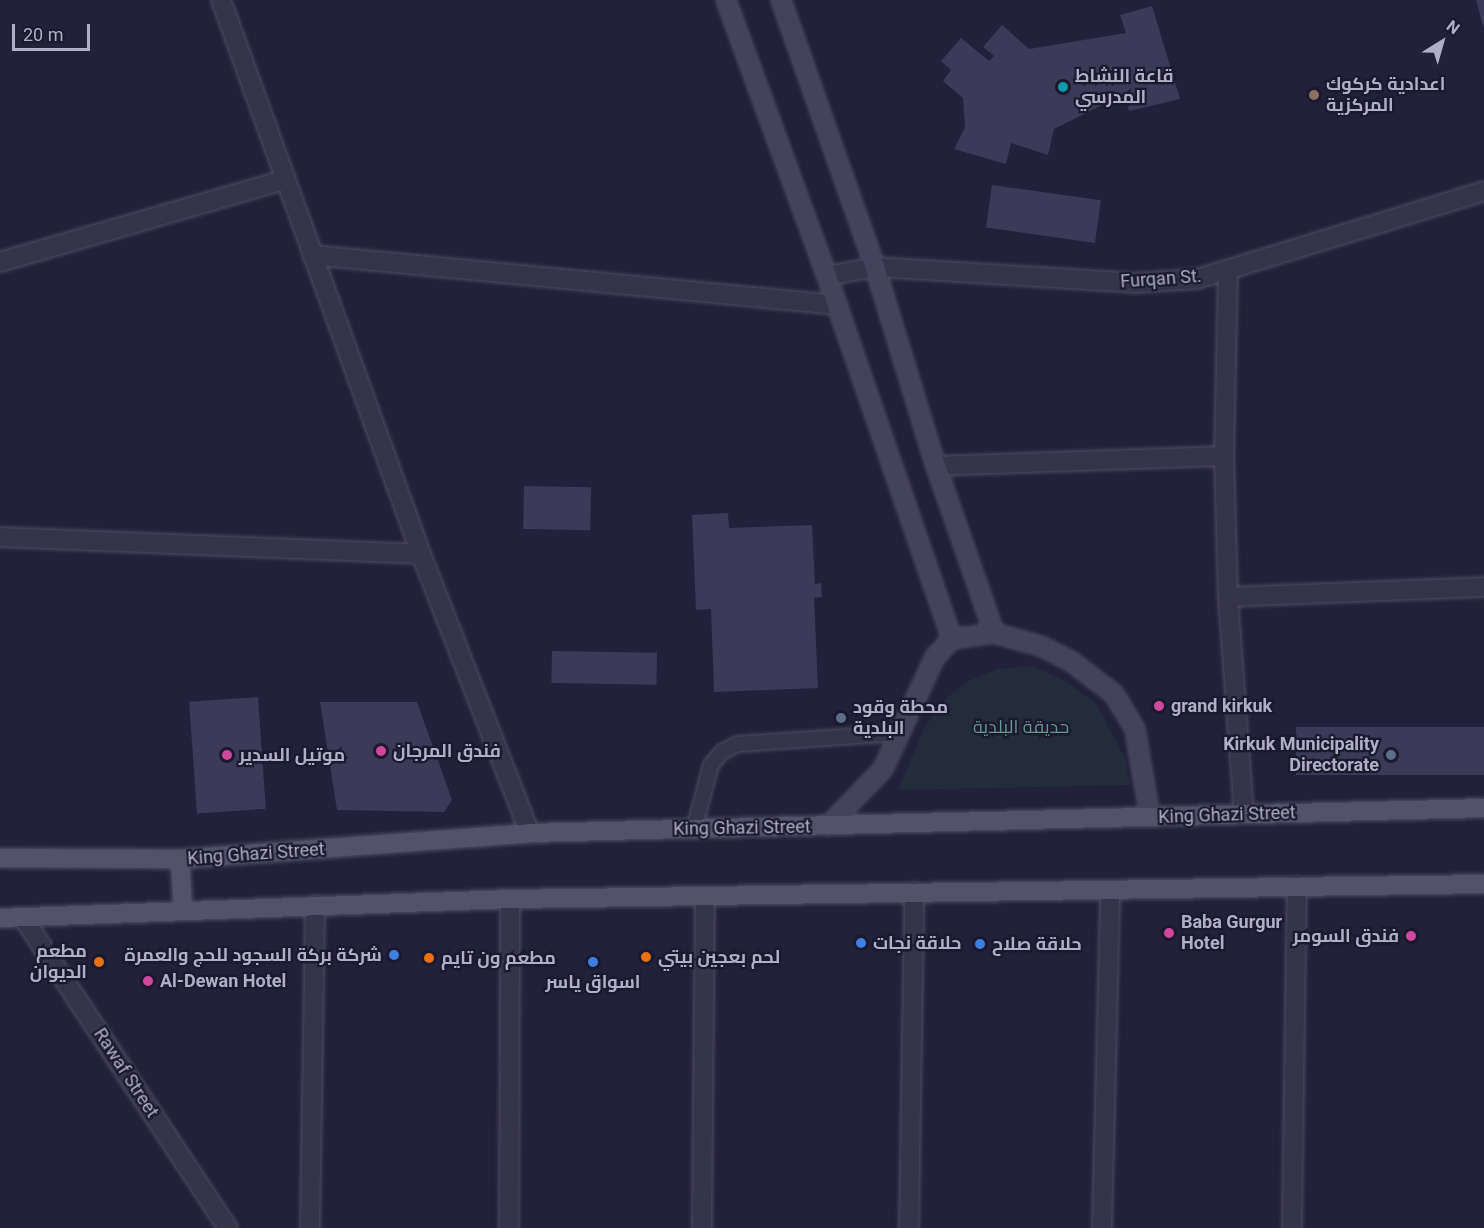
<!DOCTYPE html>
<html>
<head>
<meta charset="utf-8">
<style>
  body { margin:0 }
  #map { position:relative; width:1484px; height:1228px; overflow:hidden; background:#22203a; font-family:Roboto,Cairo,sans-serif }
  div>[style] { position:absolute }
  [style*='--x'] { left:calc(var(--x)*1px); top:calc(var(--y)*1px); width:calc(var(--w)*1px); rotate:calc(var(--a)*1deg) }
  .green>* { inset:0; background:#222c3b }
  .building>* { inset:0; background:#3c3a58; transform-origin:0 0 }
  .roads { filter:drop-shadow(0 0 2px #4e4c62) drop-shadow(0 0 2px #4e4c62) }
  .lane>* { height:14px; margin:-7px; padding:0 7px; transform-origin:7px; border-radius:7px; background:#36344a }
  .street>* { height:18px; margin:-9px; padding:0 9px; transform-origin:9px; border-radius:9px; background:#36344a }
  .secondary>* { height:18px; margin:-9px; padding:0 9px; transform-origin:9px; border-radius:9px; background:#45425e }
  .primary>* { height:18px; margin:-9px; padding:0 9px; transform-origin:9px; border-radius:9px; background:#53526b }
  .dots>* { width:16px; height:16px; translate:-50% -50%; box-sizing:border-box; border:3px solid #1b192f; border-radius:50% }
  span { translate:-50% -50%; white-space:nowrap; text-align:center; line-height:1.15; -webkit-text-stroke:4.5px #1b192f; paint-order:stroke }
  .poi-label { font-size:18px; color:#b1afc7; font-weight:700 }
  .left { translate:0 -50%; text-align:left }
  .right { translate:-100% -50%; text-align:right }
  .street-label { font-size:18px; color:#b1afc7 }
  .park-label { font-size:18px; color:#65998a }
  .north { position:absolute; left:1412px; top:12px; width:60px; height:60px; -webkit-text-stroke:4px #1b192f; paint-order:stroke; rotate:37deg; font-size:16px; font-weight:700; line-height:24px; text-align:center; color:#b1afc7 }
  .north::after { content:''; display:block; margin:auto; width:21px; height:27px; background:#b1afc7; clip-path:polygon(50% 0,100% 100%,50% 72%,0 100%) }
  .scale { position:absolute; left:12px; top:24px; width:78px; height:27px; box-sizing:border-box; border:3px solid #b1afc7; border-top:0; padding-left:8px; font-size:18px; line-height:21px; white-space:nowrap; color:#b1afc7; -webkit-text-stroke:4px #1b192f; paint-order:stroke }
</style>
</head>
<body>
<div id="map">
  <div class="green">
    <i style="clip-path:polygon(1032px 666px,1068px 682px,1097px 705px,1125px 758px,1130px 785px,898px 790px,924px 729px,942px 701px,968px 681px,997px 669px)"></i>
  </div>
  <div class="building">
    <i style="clip-path:polygon(1476px 0,1484px 0,1484px 26px,1483px 26px)"></i>
    <i style="clip-path:polygon(1152px 6px,1180px 99px,1129px 111px,1124px 94px,1054px 129px,1048px 155px,1011px 143px,1006px 164px,954px 149px,965px 128px,963px 98px,943px 81px,951px 70px,941px 61px,961px 38px,989px 61px,994px 56px,983px 47px,1002px 25px,1029px 49px,1126px 33px,1120px 15px)"></i>
    <i style="left:992px;top:185px;width:110px;height:43px;rotate:8deg"></i>
    <i style="left:524px;top:486px;width:67px;height:43px;rotate:1deg"></i>
    <i style="clip-path:polygon(728px 513px,729px 528px,812px 525px,815px 584px,821px 583px,822px 597px,814px 598px,818px 688px,714px 692px,711px 609px,696px 610px,692px 515px)"></i>
    <i style="left:552px;top:651px;width:105px;height:32px;rotate:1deg"></i>
    <i style="left:258px;top:697px;width:112px;height:69px;rotate:86deg"></i>
    <i style="clip-path:polygon(320px 702px,417px 702px,452px 800px,444px 812px,337px 810px)"></i>
    <i style="left:1484px;top:727px;width:48px;height:188px;rotate:90deg"></i>
  </div>
  <div class="roads">
    <div class="lane">
      <i style="--x:694;--y:829;--w:66;--a:-75.1"></i>
      <i style="--x:711;--y:765;--w:17;--a:-50"></i>
      <i style="--x:722;--y:752;--w:18;--a:-27"></i>
      <i style="--x:738;--y:744;--w:163;--a:-3.9"></i>
    </div>
    <div class="street">
      <i style="--x:221;--y:0;--w:589;--a:70.15"></i>
      <i style="--x:421;--y:554;--w:300;--a:68.7"></i>
      <i style="--x:312;--y:255;--w:527;--a:5.44"></i>
      <i style="--x:0;--y:262;--w:296;--a:-16.1"></i>
      <i style="--x:827;--y:276;--w:49;--a:-10.6"></i>
      <i style="--x:875;--y:267;--w:259;--a:3.5"></i>
      <i style="--x:1134;--y:283;--w:63;--a:-3.6"></i>
      <i style="--x:1197;--y:279;--w:300;--a:-17"></i>
      <i style="--x:1224;--y:456;--w:141;--a:88.4"></i>
      <i style="--x:1228;--y:597;--w:217;--a:85.8"></i>
      <i style="--x:936;--y:466;--w:288;--a:-2"></i>
      <i style="--x:1224;--y:456;--w:184;--a:-88.8"></i>
      <i style="--x:0;--y:537;--w:421;--a:2.3"></i>
      <i style="--x:1228;--y:597;--w:256;--a:-2.2"></i>
      <i style="--x:24;--y:919;--w:370;--a:56.6"></i>
      <i style="--x:310;--y:1228;--w:323;--a:-89.1"></i>
      <i style="--x:509;--y:1228;--w:329;--a:-89.8"></i>
      <i style="--x:702;--y:1228;--w:331;--a:-89.5"></i>
      <i style="--x:909;--y:1228;--w:336;--a:-89.1"></i>
      <i style="--x:1102;--y:1228;--w:338;--a:-88.6"></i>
      <i style="--x:1292;--y:1228;--w:342;--a:-89.2"></i>
    </div>
    <div class="secondary">
      <i style="--x:726;--y:0;--w:294;--a:69.9"></i>
      <i style="--x:827;--y:276;--w:384;--a:71"></i>
      <i style="--x:781;--y:0;--w:283;--a:70.6"></i>
      <i style="--x:875;--y:267;--w:208;--a:73"></i>
      <i style="--x:936;--y:466;--w:177;--a:70.8"></i>
      <i style="--x:828;--y:826;--w:79;--a:-46"></i>
      <i style="--x:883;--y:769;--w:123;--a:-65.1"></i>
      <i style="--x:935;--y:657;--w:25;--a:-47"></i>
      <i style="--x:952;--y:639;--w:42;--a:-8.1"></i>
      <i style="--x:994;--y:633;--w:49;--a:15.5"></i>
      <i style="--x:1041;--y:646;--w:35;--a:27"></i>
      <i style="--x:1072;--y:662;--w:53;--a:37.3"></i>
      <i style="--x:1114;--y:694;--w:41;--a:59"></i>
      <i style="--x:1135;--y:729;--w:89;--a:80.3"></i>
    </div>
    <div class="primary">
      <i style="--x:0;--y:858;--w:180;--a:0.3"></i>
      <i style="--x:180;--y:859;--w:351;--a:-4.2"></i>
      <i style="--x:530;--y:833;--w:954;--a:-1.5"></i>
      <i style="--x:180;--y:859;--w:52;--a:86.7"></i>
      <i style="--x:0;--y:918;--w:510;--a:-2.13"></i>
      <i style="--x:510;--y:899;--w:974;--a:-0.88"></i>
    </div>
  </div>
  <div class="dots">
    <i style="left:1063px;top:87px;background:#0f9aa8"></i>
    <i style="left:1314px;top:95px;background:#8d6e63"></i>
    <i style="left:1159px;top:706px;background:#d1479c"></i>
    <i style="left:841px;top:718px;background:#5c6f8a"></i>
    <i style="left:381px;top:751px;background:#d1479c"></i>
    <i style="left:227px;top:755px;background:#d1479c"></i>
    <i style="left:1391px;top:755px;background:#5c6f8a"></i>
    <i style="left:1169px;top:933px;background:#d1479c"></i>
    <i style="left:1411px;top:936px;background:#d1479c"></i>
    <i style="left:861px;top:943px;background:#3f7fe0"></i>
    <i style="left:980px;top:944px;background:#3f7fe0"></i>
    <i style="left:394px;top:955px;background:#3f7fe0"></i>
    <i style="left:646px;top:957px;background:#e8710a"></i>
    <i style="left:429px;top:958px;background:#e8710a"></i>
    <i style="left:99px;top:962px;background:#e8710a"></i>
    <i style="left:593px;top:962px;background:#3f7fe0"></i>
    <i style="left:148px;top:981px;background:#d1479c"></i>
  </div>
  <div class="poi-label">
    <span class="left" style="left:1075px;top:87px">قاعة النشاط<br>المدرسي</span>
    <span class="left" style="left:1326px;top:95px">اعدادية كركوك<br>المركزية</span>
    <span class="left" style="left:1171px;top:706px">grand kirkuk</span>
    <span class="left" style="left:853px;top:718px">محطة وقود<br>البلدية</span>
    <span class="right" style="left:1379px;top:755px">Kirkuk Municipality<br>Directorate</span>
    <span class="left" style="left:393px;top:751px">فندق المرجان</span>
    <span class="left" style="left:239px;top:755px">موتيل السدير</span>
    <span class="left" style="left:1181px;top:933px">Baba Gurgur<br>Hotel</span>
    <span class="right" style="left:1399px;top:936px">فندق السومر</span>
    <span class="left" style="left:873px;top:943px">حلاقة نجات</span>
    <span class="left" style="left:992px;top:944px">حلاقة صلاح</span>
    <span class="right" style="left:87px;top:962px">مطعم<br>الديوان</span>
    <span class="right" style="left:382px;top:955px">شركة بركة السجود للحج والعمرة</span>
    <span class="left" style="left:658px;top:957px">لحم بعجين بيتي</span>
    <span class="left" style="left:441px;top:958px">مطعم ون تايم</span>
    <span class="left" style="left:160px;top:981px">Al-Dewan Hotel</span>
    <span style="left:593px;top:982px">اسواق ياسر</span>
  </div>
  <div class="street-label">
    <span style="left:1161px;top:279px;rotate:-4deg">Furqan St.</span>
    <span style="left:1227px;top:815px;rotate:-2deg">King Ghazi Street</span>
    <span style="left:742px;top:828px;rotate:-1deg">King Ghazi Street</span>
    <span style="left:256px;top:854px;rotate:-4deg">King Ghazi Street</span>
    <span style="left:126px;top:1073px;rotate:57deg">Rawaf Street</span>
  </div>
  <div class="park-label">
    <span style="left:1021px;top:727px">حديقة البلدية</span>
  </div>
  <div class="north">N</div>
  <div class="scale">20 m</div>
</div>
</body>
</html>
